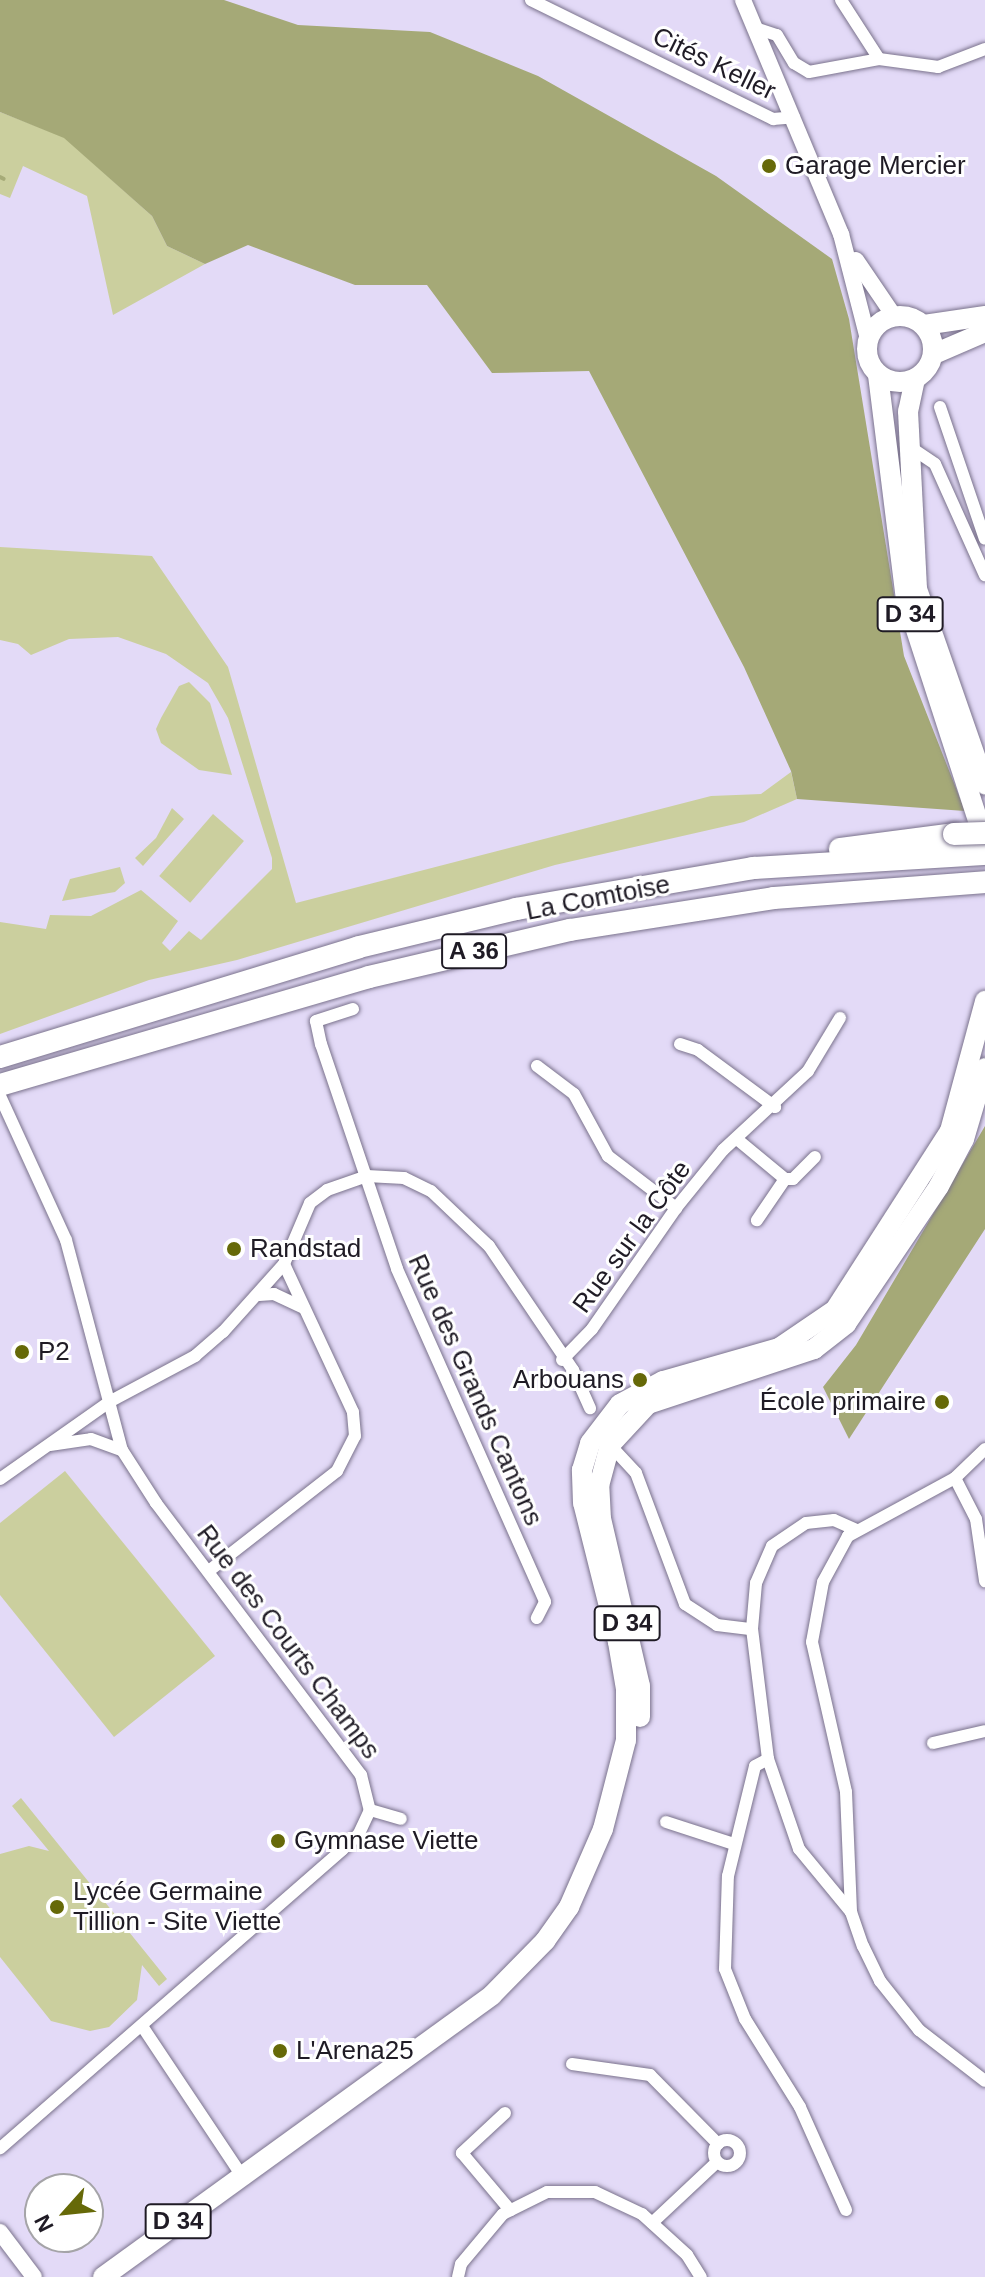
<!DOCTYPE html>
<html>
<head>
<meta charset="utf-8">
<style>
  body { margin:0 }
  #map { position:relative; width:985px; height:2277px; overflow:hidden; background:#e3daf7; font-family:Helvetica,sans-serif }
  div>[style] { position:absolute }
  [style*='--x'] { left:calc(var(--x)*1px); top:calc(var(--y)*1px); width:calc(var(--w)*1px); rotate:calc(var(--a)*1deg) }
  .green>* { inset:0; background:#cbcf9e; transform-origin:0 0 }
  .forest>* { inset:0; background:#a5a977 }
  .stream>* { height:4px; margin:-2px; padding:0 2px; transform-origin:2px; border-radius:2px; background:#a6ab78 }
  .roads { filter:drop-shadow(0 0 2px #7a728c) drop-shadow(0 0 2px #7a728c) }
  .minor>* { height:12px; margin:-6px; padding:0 6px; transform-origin:6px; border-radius:6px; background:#fff }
  .minor>.ring { margin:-6px; padding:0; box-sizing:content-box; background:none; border:12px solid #fff; border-radius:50% }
  .tertiary>* { height:16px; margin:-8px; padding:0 8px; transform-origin:8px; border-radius:8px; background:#fff }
  .primary>* { height:20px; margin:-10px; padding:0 10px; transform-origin:10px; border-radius:10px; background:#fff }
  .primary>.ring { margin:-10px; padding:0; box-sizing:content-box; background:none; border:20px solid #fff; border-radius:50% }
  .motorway>* { height:22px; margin:-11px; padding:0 11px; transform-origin:11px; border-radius:11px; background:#fff }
  .bridges { filter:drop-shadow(0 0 2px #7a728c) drop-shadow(0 0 2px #7a728c) }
  .motorway-bridge>* { height:22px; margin:-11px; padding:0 11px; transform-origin:11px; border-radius:11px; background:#fff }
  .dots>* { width:22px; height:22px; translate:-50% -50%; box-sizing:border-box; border:4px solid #fff; border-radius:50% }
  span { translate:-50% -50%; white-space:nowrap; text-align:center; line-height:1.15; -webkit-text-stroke:6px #fff; paint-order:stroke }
  .shield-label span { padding:2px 6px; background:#fff; border:2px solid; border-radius:6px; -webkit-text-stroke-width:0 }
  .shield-label { font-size:24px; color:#1f1b25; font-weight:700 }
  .street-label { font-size:26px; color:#1f1b25 }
  .poi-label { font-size:26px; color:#1f1b25 }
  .left { translate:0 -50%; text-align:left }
  .right { translate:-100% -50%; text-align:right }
  .north { position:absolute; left:24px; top:2173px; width:80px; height:80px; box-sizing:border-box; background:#fff; border:2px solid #a5a4a8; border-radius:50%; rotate:243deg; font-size:22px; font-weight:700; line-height:32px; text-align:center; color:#1f1b25 }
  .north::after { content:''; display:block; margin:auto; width:28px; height:36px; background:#666908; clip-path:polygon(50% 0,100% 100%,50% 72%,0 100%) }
</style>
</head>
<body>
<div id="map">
  <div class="green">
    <i style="clip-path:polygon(0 112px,64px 137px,152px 216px,167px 246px,205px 264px,113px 315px,87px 196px,23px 166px,10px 198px,0 194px)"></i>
    <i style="clip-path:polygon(0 547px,152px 556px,228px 667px,296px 903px,711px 796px,761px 794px,791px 772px,797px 799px,744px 822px,555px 865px,237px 960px,149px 980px,0 1034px,0 922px,46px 929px,50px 915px,91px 916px,141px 890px,178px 921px,162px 943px,170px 951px,189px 931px,201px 940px,272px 869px,272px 858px,228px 718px,208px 683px,166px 654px,118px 637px,69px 639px,31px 655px,18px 644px,0 640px)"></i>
    <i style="clip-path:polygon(189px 682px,210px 703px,232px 775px,199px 770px,161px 743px,156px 729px,161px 718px,179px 686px)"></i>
    <i style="clip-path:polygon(172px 808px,184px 819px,143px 866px,135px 858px,156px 838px)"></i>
    <i style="left:213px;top:814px;width:41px;height:82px;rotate:41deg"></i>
    <i style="clip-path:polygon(120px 867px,125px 883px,115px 892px,62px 901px,70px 879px)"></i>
    <i style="clip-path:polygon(65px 1471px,215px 1656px,114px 1737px,0 1595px,0 1523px)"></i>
    <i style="clip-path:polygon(21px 1798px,167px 1979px,159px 1986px,142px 1965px,137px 2000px,109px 2027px,90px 2031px,51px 2021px,0 1957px,0 1854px,29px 1846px,49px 1851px,12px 1806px)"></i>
  </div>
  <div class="forest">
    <i style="clip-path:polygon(0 0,224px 0,298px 25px,430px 32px,538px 76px,716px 176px,832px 259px,849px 319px,904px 656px,965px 811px,797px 799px,791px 771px,744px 667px,589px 371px,492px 373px,427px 285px,355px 285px,248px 245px,205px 264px,167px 246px,152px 216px,64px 138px,0 112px)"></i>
    <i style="clip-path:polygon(985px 1126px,985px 1229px,849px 1439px,823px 1387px,856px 1345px)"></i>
  </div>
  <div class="stream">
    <i style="--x:0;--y:177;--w:4;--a:27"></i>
  </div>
  <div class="roads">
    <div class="minor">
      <i style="--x:531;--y:0;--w:270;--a:26.2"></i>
      <i style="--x:773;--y:119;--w:21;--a:-5"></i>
      <i style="--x:841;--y:0;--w:70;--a:57.2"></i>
      <i style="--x:755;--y:28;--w:23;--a:18"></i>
      <i style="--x:777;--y:35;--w:33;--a:59"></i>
      <i style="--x:794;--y:63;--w:17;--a:31"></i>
      <i style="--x:809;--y:72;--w:71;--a:-10.5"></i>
      <i style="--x:879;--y:59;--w:60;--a:7.7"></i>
      <i style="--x:938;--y:67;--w:50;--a:-21"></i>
      <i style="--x:940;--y:407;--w:139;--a:71.2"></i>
      <i style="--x:910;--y:447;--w:30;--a:34"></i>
      <i style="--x:935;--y:464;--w:122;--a:65.8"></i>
      <i style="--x:353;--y:1009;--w:39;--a:162"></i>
      <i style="--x:316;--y:1021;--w:24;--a:78"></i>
      <i style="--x:321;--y:1044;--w:237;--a:71.3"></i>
      <i style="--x:397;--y:1269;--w:364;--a:66"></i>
      <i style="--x:545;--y:1602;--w:18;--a:117"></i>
      <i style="--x:680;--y:1044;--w:19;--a:18"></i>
      <i style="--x:698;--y:1050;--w:96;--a:36.5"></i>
      <i style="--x:537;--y:1066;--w:46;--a:37.1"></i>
      <i style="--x:574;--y:1094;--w:71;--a:61.3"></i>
      <i style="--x:608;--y:1156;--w:86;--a:37.4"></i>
      <i style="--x:0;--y:1096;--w:158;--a:65.4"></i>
      <i style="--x:66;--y:1240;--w:217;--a:75.1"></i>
      <i style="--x:122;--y:1450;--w:63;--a:57.3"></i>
      <i style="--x:156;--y:1503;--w:341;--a:53"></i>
      <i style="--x:361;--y:1775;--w:36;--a:76"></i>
      <i style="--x:370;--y:1810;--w:26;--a:115"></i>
      <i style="--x:359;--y:1834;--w:23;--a:137"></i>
      <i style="--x:342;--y:1850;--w:454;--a:138.9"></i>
      <i style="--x:738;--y:1140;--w:61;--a:39.7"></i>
      <i style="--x:785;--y:1179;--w:50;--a:124.3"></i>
      <i style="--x:785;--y:1179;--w:8;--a:0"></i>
      <i style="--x:793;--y:1179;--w:31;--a:-45"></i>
      <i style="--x:259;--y:1295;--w:15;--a:-4"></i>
      <i style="--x:274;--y:1294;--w:33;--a:25"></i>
      <i style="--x:562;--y:1360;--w:43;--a:-45.9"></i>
      <i style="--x:592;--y:1329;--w:147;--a:-55.2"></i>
      <i style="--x:676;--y:1208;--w:75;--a:-51"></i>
      <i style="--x:723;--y:1150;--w:116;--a:-42.9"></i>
      <i style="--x:808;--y:1071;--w:62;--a:-58.9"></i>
      <i style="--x:50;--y:1445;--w:41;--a:-8.3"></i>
      <i style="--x:91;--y:1439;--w:33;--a:20"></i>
      <i style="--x:610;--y:1445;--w:38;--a:47"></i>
      <i style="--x:636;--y:1473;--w:140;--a:69.5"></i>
      <i style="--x:685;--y:1604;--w:38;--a:33"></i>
      <i style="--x:717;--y:1625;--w:35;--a:7"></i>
      <i style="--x:985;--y:1449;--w:42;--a:136"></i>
      <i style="--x:955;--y:1478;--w:122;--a:151.5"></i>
      <i style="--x:848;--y:1536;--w:52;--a:118.5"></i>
      <i style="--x:823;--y:1582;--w:61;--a:100.4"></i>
      <i style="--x:812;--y:1642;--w:154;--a:77.2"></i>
      <i style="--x:846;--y:1792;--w:120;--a:87.6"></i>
      <i style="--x:851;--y:1912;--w:36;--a:71"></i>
      <i style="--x:863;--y:1946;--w:39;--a:64"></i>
      <i style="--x:880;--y:1981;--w:63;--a:51.5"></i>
      <i style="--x:919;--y:2030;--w:83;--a:37.7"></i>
      <i style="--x:955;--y:1478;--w:46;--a:62.9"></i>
      <i style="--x:976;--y:1519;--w:63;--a:81.7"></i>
      <i style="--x:0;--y:1479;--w:133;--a:-35.2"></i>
      <i style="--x:109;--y:1402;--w:98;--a:-28.1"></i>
      <i style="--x:195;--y:1356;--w:37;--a:-41"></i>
      <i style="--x:223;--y:1332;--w:91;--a:-48.1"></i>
      <i style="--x:284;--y:1264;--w:66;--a:-66.9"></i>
      <i style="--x:310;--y:1203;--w:21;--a:-37"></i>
      <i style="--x:327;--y:1190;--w:42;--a:-19.3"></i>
      <i style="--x:367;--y:1176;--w:37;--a:3"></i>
      <i style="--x:404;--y:1178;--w:30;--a:26"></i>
      <i style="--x:431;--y:1191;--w:80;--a:43.5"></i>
      <i style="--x:489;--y:1246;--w:150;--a:55.9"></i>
      <i style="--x:573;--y:1370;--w:42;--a:65.9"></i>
      <i style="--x:210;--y:1570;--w:161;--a:-37.9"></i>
      <i style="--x:337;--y:1471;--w:39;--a:-63"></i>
      <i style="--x:355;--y:1436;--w:24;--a:-95"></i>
      <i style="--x:353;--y:1412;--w:163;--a:-115"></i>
      <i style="--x:933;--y:1743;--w:53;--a:-13"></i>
      <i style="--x:768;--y:1759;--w:131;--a:-97"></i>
      <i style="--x:752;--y:1629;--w:46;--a:-85"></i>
      <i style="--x:756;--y:1583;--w:40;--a:-66.6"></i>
      <i style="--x:772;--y:1546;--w:41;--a:-34.1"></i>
      <i style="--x:806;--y:1523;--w:28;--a:-6"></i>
      <i style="--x:834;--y:1520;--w:24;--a:24"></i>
      <i style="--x:370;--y:1810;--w:32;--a:16"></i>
      <i style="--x:666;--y:1822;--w:71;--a:17.9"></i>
      <i style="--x:142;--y:2026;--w:184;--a:56.3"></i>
      <i style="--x:572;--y:2064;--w:79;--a:8"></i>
      <i style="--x:650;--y:2075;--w:97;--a:45.4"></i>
      <i style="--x:505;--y:2113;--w:59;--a:137.1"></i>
      <i style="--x:462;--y:2153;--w:75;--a:49.9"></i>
      <i class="ring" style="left:714px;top:2140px;width:14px;height:14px"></i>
      <i style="--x:846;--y:2210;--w:113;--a:-114.1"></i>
      <i style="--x:800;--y:2107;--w:104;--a:-122"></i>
      <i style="--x:745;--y:2019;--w:54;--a:-111.8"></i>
      <i style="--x:725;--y:1969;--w:93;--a:-88.2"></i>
      <i style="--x:728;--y:1876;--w:113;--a:-76.2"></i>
      <i style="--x:755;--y:1766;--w:15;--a:-28"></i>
      <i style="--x:768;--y:1759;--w:95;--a:71"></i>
      <i style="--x:799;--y:1849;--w:82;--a:50.5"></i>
      <i style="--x:652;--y:2223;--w:89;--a:-43.2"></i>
      <i style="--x:458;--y:2277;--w:13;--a:-77"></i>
      <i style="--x:461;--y:2264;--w:65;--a:-50"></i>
      <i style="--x:503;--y:2214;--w:49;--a:-26.6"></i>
      <i style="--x:547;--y:2192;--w:48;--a:0"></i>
      <i style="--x:595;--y:2192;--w:52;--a:25.1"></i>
      <i style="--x:642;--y:2214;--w:61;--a:42.3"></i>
      <i style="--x:687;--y:2255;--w:26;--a:58"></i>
    </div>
    <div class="tertiary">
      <i style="--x:743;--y:0;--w:254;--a:67.3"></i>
      <i style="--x:841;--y:234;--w:108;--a:75.6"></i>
      <i style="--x:856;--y:260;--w:68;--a:55.8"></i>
      <i style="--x:0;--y:2232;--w:56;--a:52.9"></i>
    </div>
    <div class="primary">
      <i class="ring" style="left:867px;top:316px;width:46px;height:46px"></i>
      <i style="--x:924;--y:325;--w:62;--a:-8.4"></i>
      <i style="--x:934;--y:354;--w:56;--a:-23.3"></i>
      <i style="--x:878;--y:375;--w:226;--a:82.9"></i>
      <i style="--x:906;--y:599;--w:256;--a:72"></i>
      <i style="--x:915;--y:379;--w:33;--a:102"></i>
      <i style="--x:908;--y:411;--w:178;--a:87.1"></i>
      <i style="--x:917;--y:589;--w:207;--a:70.8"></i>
      <i style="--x:640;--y:1717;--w:31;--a:-90"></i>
      <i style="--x:640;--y:1686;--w:171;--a:-103.1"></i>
      <i style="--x:601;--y:1519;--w:33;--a:-93"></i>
      <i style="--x:599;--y:1486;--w:42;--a:-75"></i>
      <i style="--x:610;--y:1445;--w:56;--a:-47.2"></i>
      <i style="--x:648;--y:1404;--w:175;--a:-18.3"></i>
      <i style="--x:814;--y:1349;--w:41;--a:-38"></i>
      <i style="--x:846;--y:1324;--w:166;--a:-56"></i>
      <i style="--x:939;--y:1186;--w:53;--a:-62"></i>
      <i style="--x:964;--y:1139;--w:74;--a:-73.5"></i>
      <i style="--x:103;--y:2277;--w:480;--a:-35.9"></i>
      <i style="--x:492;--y:1995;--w:76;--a:-45.5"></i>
      <i style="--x:545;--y:1941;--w:42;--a:-54.8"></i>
      <i style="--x:569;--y:1907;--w:85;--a:-66.4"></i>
      <i style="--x:603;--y:1829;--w:92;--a:-75.5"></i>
      <i style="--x:626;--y:1740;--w:51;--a:-90"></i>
      <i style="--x:626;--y:1689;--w:48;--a:-99.7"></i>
      <i style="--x:618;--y:1642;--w:143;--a:-104.1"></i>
      <i style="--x:583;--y:1503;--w:33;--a:-92"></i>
      <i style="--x:582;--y:1470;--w:28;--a:-73"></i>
      <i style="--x:590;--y:1443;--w:49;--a:-52.4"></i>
      <i style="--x:620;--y:1404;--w:49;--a:-28.1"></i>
      <i style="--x:663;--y:1381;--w:121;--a:-15.9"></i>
      <i style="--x:779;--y:1348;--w:68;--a:-34.2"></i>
      <i style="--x:835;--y:1310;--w:213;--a:-57.3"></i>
      <i style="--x:950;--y:1131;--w:135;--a:-74.9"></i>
    </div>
    <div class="motorway">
      <i style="--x:840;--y:849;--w:115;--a:-7.5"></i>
      <i style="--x:0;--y:1057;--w:375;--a:-17"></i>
      <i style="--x:359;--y:947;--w:162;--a:-13.6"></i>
      <i style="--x:516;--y:909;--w:241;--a:-9.8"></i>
      <i style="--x:753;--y:868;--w:232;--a:-3.5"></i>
      <i style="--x:0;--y:1085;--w:384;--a:-16.3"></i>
      <i style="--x:369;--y:977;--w:206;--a:-13.2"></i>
      <i style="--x:570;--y:930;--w:206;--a:-8.9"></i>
      <i style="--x:774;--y:898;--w:212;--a:-4.3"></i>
    </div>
  </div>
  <div class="bridges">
    <div class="motorway-bridge">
      <i style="--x:954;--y:834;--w:31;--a:-2"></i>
    </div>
  </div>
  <div class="dots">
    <i style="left:769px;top:166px;background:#666908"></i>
    <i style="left:234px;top:1249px;background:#666908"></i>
    <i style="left:22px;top:1352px;background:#666908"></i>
    <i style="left:640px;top:1380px;background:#666908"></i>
    <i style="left:942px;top:1402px;background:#666908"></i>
    <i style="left:278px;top:1841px;background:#666908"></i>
    <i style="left:57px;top:1907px;background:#666908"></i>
    <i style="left:280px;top:2051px;background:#666908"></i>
  </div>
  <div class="shield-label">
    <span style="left:910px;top:614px">D 34</span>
    <span style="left:474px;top:951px">A 36</span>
    <span style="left:627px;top:1623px">D 34</span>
    <span style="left:178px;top:2221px">D 34</span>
  </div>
  <div class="street-label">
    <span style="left:714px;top:64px;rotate:26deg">Cités Keller</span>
    <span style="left:598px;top:898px;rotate:-11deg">La Comtoise</span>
    <span style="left:632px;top:1237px;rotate:-54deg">Rue sur la Côte</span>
    <span style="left:475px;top:1390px;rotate:66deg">Rue des Grands Cantons</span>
    <span style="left:288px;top:1642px;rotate:53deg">Rue des Courts Champs</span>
  </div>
  <div class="poi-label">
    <span class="left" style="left:785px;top:166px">Garage Mercier</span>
    <span class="left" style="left:250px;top:1249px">Randstad</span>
    <span class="left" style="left:38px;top:1352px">P2</span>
    <span class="right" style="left:624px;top:1380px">Arbouans</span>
    <span class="right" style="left:926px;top:1402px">École primaire</span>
    <span class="left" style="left:294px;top:1841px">Gymnase Viette</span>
    <span class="left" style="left:73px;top:1907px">Lycée Germaine<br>Tillion - Site Viette</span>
    <span class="left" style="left:296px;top:2051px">L'Arena25</span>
  </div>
  <div class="north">N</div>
</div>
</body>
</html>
